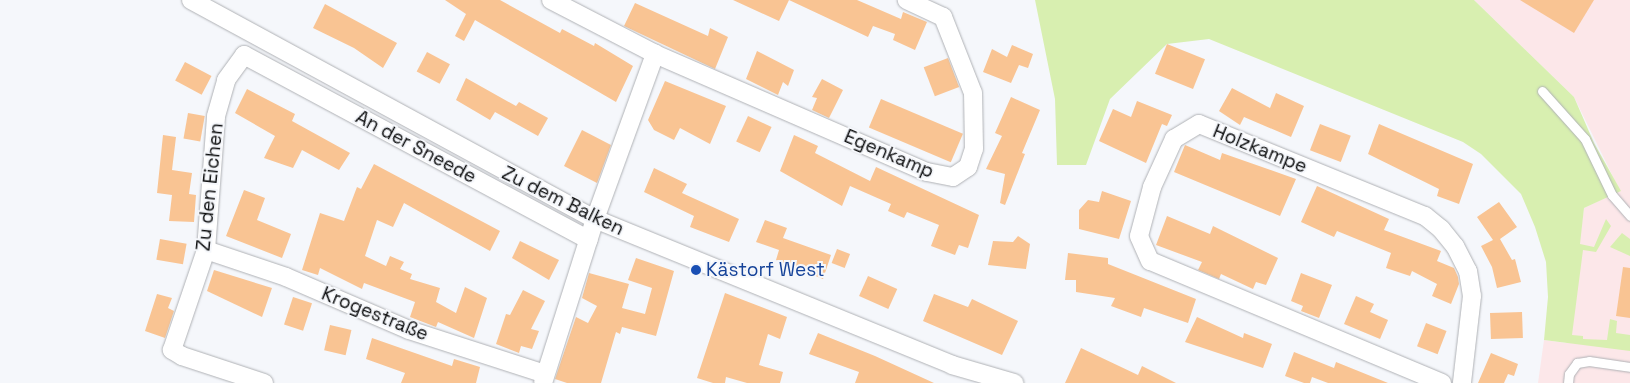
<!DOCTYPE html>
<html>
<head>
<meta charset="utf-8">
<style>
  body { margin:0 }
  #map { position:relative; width:1630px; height:383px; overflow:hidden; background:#f5f7fb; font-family:"Space Grotesk",sans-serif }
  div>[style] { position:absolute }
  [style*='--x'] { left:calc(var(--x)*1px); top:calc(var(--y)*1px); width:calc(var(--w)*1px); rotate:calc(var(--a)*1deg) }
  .commercial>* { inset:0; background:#fce7e9 }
  .green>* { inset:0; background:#d8efb0 }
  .building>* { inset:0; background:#f9c493; transform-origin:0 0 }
  .roads { filter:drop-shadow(0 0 1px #afb1b5) drop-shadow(0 0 1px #afb1b5) }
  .lane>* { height:9px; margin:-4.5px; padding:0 4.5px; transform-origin:4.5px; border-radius:4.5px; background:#fff }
  .street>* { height:18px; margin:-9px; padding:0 9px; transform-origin:9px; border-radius:9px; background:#fff }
  .dots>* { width:14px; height:14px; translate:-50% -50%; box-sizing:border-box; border:2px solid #f5f7fb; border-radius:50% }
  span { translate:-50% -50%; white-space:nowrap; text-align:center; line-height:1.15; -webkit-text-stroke:4px #f5f7fb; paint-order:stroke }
  .street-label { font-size:19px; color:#0b0c0d }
  .transit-label { font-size:19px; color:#164399 }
  .left { translate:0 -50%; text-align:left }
</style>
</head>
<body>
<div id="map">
  <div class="commercial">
    <i style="clip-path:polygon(1474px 0,1630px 0,1630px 383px,1538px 383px,1544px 340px,1566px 343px,1584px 208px,1620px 191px,1574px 97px)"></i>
  </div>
  <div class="green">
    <i style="clip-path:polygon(1035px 0,1474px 0,1574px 97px,1594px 143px,1621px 191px,1584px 208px,1580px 244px,1594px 247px,1606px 219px,1611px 226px,1596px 252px,1583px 250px,1572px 335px,1583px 336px,1583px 339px,1607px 340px,1610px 319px,1617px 321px,1616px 333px,1630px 335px,1630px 351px,1544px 340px,1548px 297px,1546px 262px,1535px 227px,1521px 194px,1481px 154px,1463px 142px,1209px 39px,1167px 44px,1110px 99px,1086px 165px,1057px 165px,1055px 99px)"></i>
    <i style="clip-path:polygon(1622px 233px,1630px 239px,1630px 256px,1610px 247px)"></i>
  </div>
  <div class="building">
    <i style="clip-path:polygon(445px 0,500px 0,560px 33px,562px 29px,594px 46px,595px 43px,633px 66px,616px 102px,475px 20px,464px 41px,455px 36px,466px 14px)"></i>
    <i style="clip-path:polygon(733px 0,857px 0,901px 19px,903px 12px,927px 22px,915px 50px,893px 40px,895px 34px,873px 26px,868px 37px,789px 0,779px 21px)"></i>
    <i style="clip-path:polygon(1520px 0,1594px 0,1574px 33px)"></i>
    <i style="clip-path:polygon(635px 3px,708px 36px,710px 28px,728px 37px,715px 69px,624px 26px)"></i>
    <i style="clip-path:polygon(325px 4px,397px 43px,383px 68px,354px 48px,313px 28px)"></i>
    <i style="left:1167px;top:44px;width:41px;height:32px;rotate:22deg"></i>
    <i style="clip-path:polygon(1012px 45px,1033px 54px,1028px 68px,1019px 65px,1011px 83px,983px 72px,992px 49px,1007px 57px)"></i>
    <i style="clip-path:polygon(757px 51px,794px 70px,788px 86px,783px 82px,778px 95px,746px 79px)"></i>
    <i style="left:427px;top:52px;width:26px;height:22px;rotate:28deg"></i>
    <i style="left:948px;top:58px;width:31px;height:26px;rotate:69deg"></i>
    <i style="left:185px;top:62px;width:30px;height:21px;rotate:28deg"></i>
    <i style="clip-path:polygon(466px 78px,516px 106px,519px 102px,548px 118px,538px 136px,495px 112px,490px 120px,456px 100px)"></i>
    <i style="clip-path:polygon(822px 79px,843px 90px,829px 118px,812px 110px,817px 98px,812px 97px)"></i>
    <i style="clip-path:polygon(665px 81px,726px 106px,710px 144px,680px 128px,674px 140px,654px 130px,648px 120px)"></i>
    <i style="clip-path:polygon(1232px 88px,1270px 108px,1276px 93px,1304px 106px,1291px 137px,1244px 117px,1240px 125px,1219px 111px)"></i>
    <i style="clip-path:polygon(247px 89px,295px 114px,292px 121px,350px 153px,339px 170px,302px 150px,293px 168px,264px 158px,275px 136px,235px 113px)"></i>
    <i style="clip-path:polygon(1011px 97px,1040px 110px,1022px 153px,1025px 154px,1005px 205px,1000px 203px,1005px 174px,986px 169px,1002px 136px,995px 133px)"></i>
    <i style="left:881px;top:99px;width:89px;height:31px;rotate:23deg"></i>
    <i style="clip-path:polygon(1137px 101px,1172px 115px,1167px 126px,1162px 124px,1146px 163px,1099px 141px,1113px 109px,1131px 117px)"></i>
    <i style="left:188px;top:113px;width:17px;height:26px;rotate:10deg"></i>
    <i style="left:748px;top:116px;width:26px;height:28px;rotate:25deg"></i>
    <i style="left:1320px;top:124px;width:33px;height:28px;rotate:21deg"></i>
    <i style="clip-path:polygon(1379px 124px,1473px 164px,1459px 204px,1437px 196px,1439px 189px,1368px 154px)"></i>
    <i style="clip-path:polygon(582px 130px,611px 145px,597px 183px,564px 166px)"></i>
    <i style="clip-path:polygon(163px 135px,176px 137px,172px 170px,192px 173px,189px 194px,196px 195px,194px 222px,169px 221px,172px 195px,157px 193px)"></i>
    <i style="clip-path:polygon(794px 135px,818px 146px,815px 153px,870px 181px,876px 167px,979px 215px,968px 248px,959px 245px,955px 255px,931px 246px,939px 225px,907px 212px,904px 218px,888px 211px,891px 204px,850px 186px,842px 206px,780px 171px)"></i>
    <i style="clip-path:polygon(1185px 145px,1220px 160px,1222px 153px,1296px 179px,1280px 216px,1174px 172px)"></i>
    <i style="clip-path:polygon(374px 164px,500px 231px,490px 251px,404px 203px,393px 227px,377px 220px,365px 256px,386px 266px,390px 256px,404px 262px,400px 269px,412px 274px,410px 279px,440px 288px,436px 302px,456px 313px,465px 287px,487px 298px,474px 338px,438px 322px,436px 327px,410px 317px,415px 302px,364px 283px,362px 289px,320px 268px,318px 275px,302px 270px,320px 213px,344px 221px,357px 187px,361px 189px)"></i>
    <i style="clip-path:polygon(654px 168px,687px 184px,682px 193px,739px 219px,729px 242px,690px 227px,694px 216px,644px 192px)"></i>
    <i style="clip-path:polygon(1317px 186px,1389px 219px,1384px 230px,1441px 251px,1437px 261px,1454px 268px,1458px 277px,1459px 284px,1451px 304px,1432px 296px,1437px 284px,1412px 271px,1410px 276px,1386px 268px,1391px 253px,1337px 231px,1334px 237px,1301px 222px)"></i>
    <i style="clip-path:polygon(244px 190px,265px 198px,257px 220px,291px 234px,282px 258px,226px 236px)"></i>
    <i style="clip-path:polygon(1102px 191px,1131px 201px,1119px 239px,1079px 229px,1079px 210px,1088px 200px,1099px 202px)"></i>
    <i style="clip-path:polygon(1499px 202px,1517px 227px,1500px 239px,1512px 260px,1515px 259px,1521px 282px,1497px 288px,1492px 267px,1481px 246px,1493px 240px,1477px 217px)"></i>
    <i style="clip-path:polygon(1167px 216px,1210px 234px,1213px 226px,1278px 258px,1266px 285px,1256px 282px,1253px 289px,1221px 274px,1219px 279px,1198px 270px,1202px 262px,1156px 245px)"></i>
    <i style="clip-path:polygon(765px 220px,787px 228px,783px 238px,831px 255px,823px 279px,776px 260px,779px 250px,756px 242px)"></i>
    <i style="clip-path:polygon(1018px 236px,1030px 244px,1026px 269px,988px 265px,993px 241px,1013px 242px)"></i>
    <i style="left:160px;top:239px;width:27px;height:21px;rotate:10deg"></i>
    <i style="clip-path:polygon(520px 241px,559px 260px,549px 280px,512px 258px)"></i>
    <i style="left:837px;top:249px;width:14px;height:15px;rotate:21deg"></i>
    <i style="clip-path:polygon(1068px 253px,1108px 258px,1108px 264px,1196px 299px,1188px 323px,1144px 308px,1141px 317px,1111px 306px,1115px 298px,1076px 292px,1076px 280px,1065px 280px)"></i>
    <i style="clip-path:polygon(636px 258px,674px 271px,656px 336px,622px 327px,620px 334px,616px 332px,601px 383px,567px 383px,555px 379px,576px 317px,588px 323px,597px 306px,582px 298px,589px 273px,629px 284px,622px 308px,645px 314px,652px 288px,628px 280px)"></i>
    <i style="clip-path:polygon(1623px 267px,1630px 268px,1630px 318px,1616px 316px)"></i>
    <i style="clip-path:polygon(214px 270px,272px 288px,262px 317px,207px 291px)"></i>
    <i style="clip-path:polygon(1301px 273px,1332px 285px,1319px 318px,1301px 311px,1303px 306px,1291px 301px)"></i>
    <i style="left:868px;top:276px;width:32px;height:22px;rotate:24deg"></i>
    <i style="clip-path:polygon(523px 290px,545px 301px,531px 329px,539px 331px,532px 349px,521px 346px,519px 353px,496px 344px,506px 314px,510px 315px)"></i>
    <i style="clip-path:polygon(725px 293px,787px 317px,780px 339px,768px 334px,759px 365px,783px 372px,780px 383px,747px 383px,726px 377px,725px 383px,713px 383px,697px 378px)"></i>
    <i style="clip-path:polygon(157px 294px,172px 298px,168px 308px,174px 311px,165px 338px,145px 331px)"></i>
    <i style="clip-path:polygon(934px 294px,968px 307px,972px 299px,1018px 321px,1002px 355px,923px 321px)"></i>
    <i style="clip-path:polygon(1356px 296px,1374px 304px,1370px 312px,1388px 320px,1380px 339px,1344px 324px)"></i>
    <i style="left:293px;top:297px;width:20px;height:29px;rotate:18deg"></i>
    <i style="left:1522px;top:312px;width:26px;height:32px;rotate:88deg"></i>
    <i style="clip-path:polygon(1197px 317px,1243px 338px,1244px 333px,1272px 344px,1263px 368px,1185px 342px)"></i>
    <i style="left:1426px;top:323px;width:22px;height:25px;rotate:21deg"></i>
    <i style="left:330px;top:325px;width:22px;height:26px;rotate:13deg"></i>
    <i style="clip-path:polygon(818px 333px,875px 356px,934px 383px,855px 383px,859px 372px,809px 354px)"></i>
    <i style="clip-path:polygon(372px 338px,452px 366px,454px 359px,480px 367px,476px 383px,401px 383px,405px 373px,366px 359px)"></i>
    <i style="clip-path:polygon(1081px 348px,1138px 375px,1142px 366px,1176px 383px,1065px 383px)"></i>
    <i style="clip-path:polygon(1294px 352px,1334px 368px,1336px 362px,1388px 383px,1328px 383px,1312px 377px,1310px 383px,1304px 383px,1285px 376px)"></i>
    <i style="clip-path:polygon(1491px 353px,1518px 364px,1514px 376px,1508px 374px,1504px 383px,1478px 383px)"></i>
  </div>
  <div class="roads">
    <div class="lane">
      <i style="--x:1542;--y:91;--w:64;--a:48.1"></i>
      <i style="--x:1585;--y:139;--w:62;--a:64.3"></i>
      <i style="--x:1612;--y:195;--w:28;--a:49"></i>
      <i style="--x:1568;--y:383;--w:9;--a:-84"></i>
      <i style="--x:1569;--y:374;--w:14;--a:-54"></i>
      <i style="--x:1577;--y:363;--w:12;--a:-9"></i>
      <i style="--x:1589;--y:361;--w:41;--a:8.3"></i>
    </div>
    <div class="street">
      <i style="--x:191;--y:0;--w:460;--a:28.5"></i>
      <i style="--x:595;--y:219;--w:386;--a:22.2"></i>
      <i style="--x:952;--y:365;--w:65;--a:16.2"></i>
      <i style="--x:551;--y:0;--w:117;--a:27.4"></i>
      <i style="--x:655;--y:54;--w:296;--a:23.5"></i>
      <i style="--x:927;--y:172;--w:26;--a:11"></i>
      <i style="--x:953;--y:177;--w:18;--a:-34"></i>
      <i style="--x:968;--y:167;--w:19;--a:-72"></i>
      <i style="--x:974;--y:149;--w:56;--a:-91"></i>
      <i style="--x:973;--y:93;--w:82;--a:-111.5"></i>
      <i style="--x:943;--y:17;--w:40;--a:-155"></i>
      <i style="--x:206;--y:250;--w:84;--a:18.6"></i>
      <i style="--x:286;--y:277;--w:134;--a:23.3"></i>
      <i style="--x:409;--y:330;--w:143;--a:17.9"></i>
      <i style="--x:264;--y:383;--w:86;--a:-161.8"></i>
      <i style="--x:182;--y:356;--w:12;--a:-149"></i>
      <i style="--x:172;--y:350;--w:106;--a:-71.2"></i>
      <i style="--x:206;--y:250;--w:134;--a:-85.7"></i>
      <i style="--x:216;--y:116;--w:37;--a:-74"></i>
      <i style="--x:226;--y:80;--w:31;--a:-54"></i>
      <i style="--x:244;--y:55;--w:391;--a:28.2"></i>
      <i style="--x:543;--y:383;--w:172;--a:-72.4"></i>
      <i style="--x:595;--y:219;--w:176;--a:-70"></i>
      <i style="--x:1442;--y:383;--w:316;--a:-157.3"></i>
      <i style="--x:1150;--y:261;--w:27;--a:-114"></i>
      <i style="--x:1139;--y:236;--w:51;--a:-75.1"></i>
      <i style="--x:1152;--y:187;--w:53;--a:-65.4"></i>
      <i style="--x:1174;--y:139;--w:29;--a:-31"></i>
      <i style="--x:1199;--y:124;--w:244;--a:22.2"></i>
      <i style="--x:1425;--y:216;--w:21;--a:39"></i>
      <i style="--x:1441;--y:229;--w:22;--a:51"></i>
      <i style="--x:1455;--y:246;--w:28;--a:63"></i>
      <i style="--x:1468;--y:271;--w:25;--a:81"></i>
      <i style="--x:1472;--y:296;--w:88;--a:96.6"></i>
    </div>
  </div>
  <div class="dots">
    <i style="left:696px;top:270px;background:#1a4fb4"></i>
  </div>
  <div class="street-label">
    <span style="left:416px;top:147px;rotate:28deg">An der Sneede</span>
    <span style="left:1260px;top:149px;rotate:22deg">Holzkampe</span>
    <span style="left:889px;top:154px;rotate:23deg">Egenkamp</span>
    <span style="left:210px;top:187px;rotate:-84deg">Zu den Eichen</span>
    <span style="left:563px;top:201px;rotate:26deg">Zu dem Balken</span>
    <span style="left:375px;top:314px;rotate:22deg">Krogestraße</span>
  </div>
  <div class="transit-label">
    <span class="left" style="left:706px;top:270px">Kästorf West</span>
  </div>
</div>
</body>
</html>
